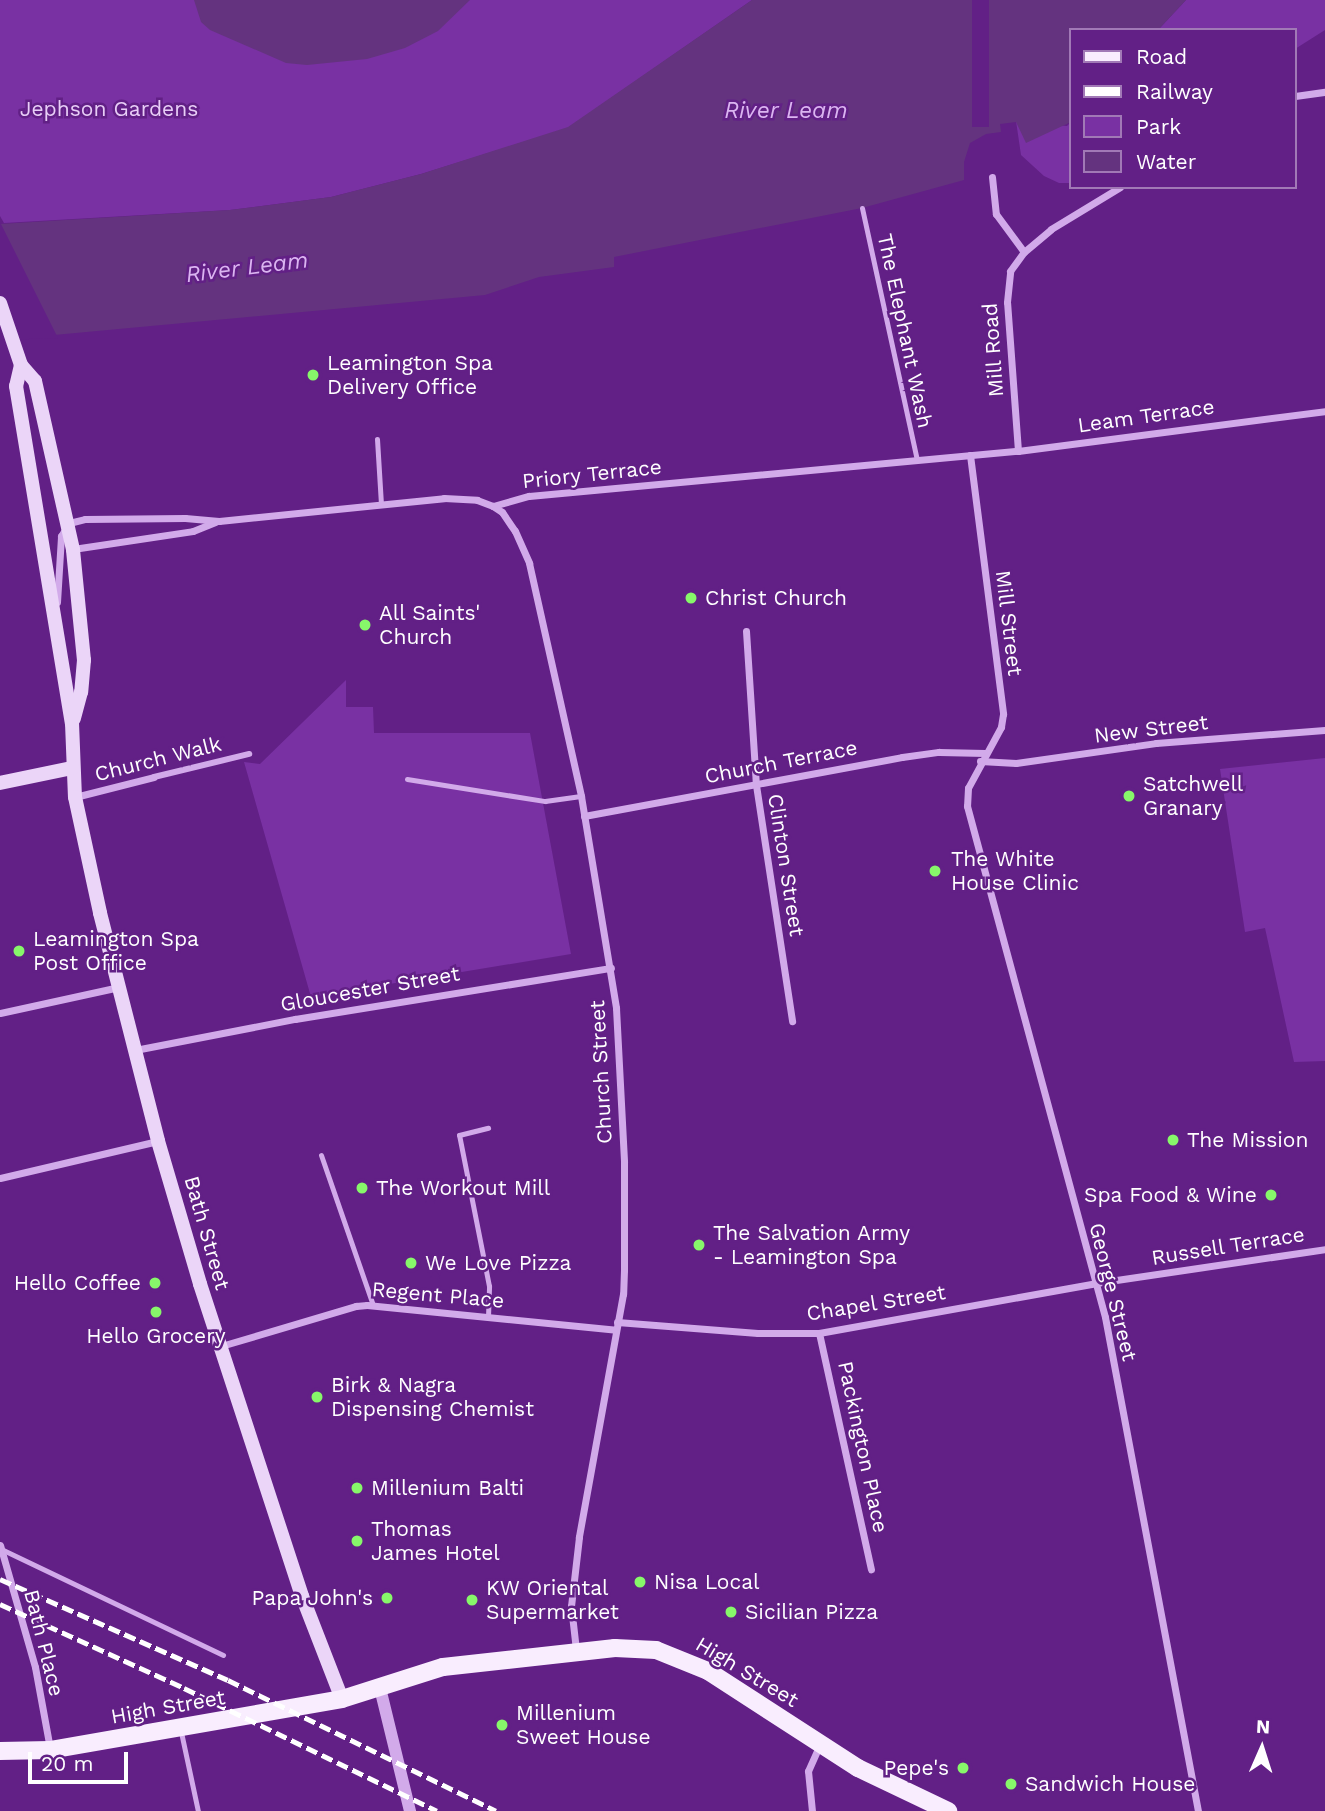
<!DOCTYPE html>
<html>
<head>
<meta charset="utf-8">
<style>
  body { margin:0 }
  #map { position:relative; width:1325px; height:1811px; overflow:hidden; background:#622086; font-family:"Work Sans",sans-serif }
  div>[style] { position:absolute }
  [style*='--x'] { left:calc(var(--x)*1px); top:calc(var(--y)*1px); width:calc(var(--w)*1px); rotate:calc(var(--a)*1deg) }
  .green>* { inset:0; background:#7931a3 }
  .water>* { inset:0; background:#64337f }
  .pier>* { inset:0; background:#622086; transform-origin:0 0 }
  .service>* { height:5px; margin:-2.5px; padding:0 2.5px; transform-origin:2.5px; border-radius:2.5px; background:#d2aaea }
  .pedestrian>* { height:6px; margin:-3px; padding:0 3px; transform-origin:3px; border-radius:3px; background:#d2aaea }
  .minor>* { height:7px; margin:-3.5px; padding:0 3.5px; transform-origin:3.5px; border-radius:3.5px; background:#d2aaea }
  .tertiary>* { height:12px; margin:-6px; padding:0 6px; transform-origin:6px; border-radius:6px; background:#d2aaea }
  .secondary>* { height:14px; margin:-7px; padding:0 7px; transform-origin:7px; border-radius:7px; background:#ebd5f8 }
  .primary>* { height:18px; margin:-9px; padding:0 9px; transform-origin:9px; border-radius:9px; background:#f9edfe }
  .rail>* { height:5px; margin-top:-2.5px; transform-origin:0; background:repeating-linear-gradient(90deg,#fff 0 12px,transparent 0 17px) }
  .dots>* { width:19px; height:19px; translate:-50% -50%; box-sizing:border-box; border:4px solid #622086; border-radius:50% }
  span { translate:-50% -50%; white-space:nowrap; text-align:center; line-height:1.15; -webkit-text-stroke:5px #622086; paint-order:stroke }
  .park-label { font-size:21px; color:#e8cef7 }
  .street-label { font-size:21px; color:#fff }
  .poi-label { font-size:21px; color:#fff }
  .left { translate:0 -50%; text-align:left }
  .right { translate:-100% -50%; text-align:right }
  .water-label { font-size:23px; color:#dbb5f1; font-style:italic }
  .legend { position:absolute; left:1069px; top:28px; width:228px; height:161px; box-sizing:border-box; background:#622086; border:2px solid #a179b6; margin:0; padding:9px 12px; list-style:none; font-size:21px; color:#fff }
  .legend li { display:flex; align-items:center; gap:14px; height:35px }
  .legend b { width:35px; border:2px solid #a179b6 }
  .north { position:absolute; left:1227px; top:1713px; width:70px; height:70px; -webkit-text-stroke:5px #622086; paint-order:stroke; rotate:3deg; font-size:19px; font-weight:700; line-height:28px; text-align:center; color:#fff }
  .north::after { content:''; display:block; margin:auto; width:24px; height:32px; background:#fff; clip-path:polygon(50% 0,100% 100%,50% 72%,0 100%) }
  .scale { position:absolute; left:28px; top:1752px; width:100px; height:32px; box-sizing:border-box; border:4px solid #fff; border-top:0; padding-left:9px; font-size:21px; line-height:24px; white-space:nowrap; color:#fff; -webkit-text-stroke:5px #622086; paint-order:stroke }
</style>
</head>
<body>
<div id="map">
  <div class="green">
    <i style="clip-path:polygon(0 0,752px 0,568px 128px,421px 174px,331px 197px,230px 210px,4px 223px,0 216px)"></i>
    <i style="clip-path:polygon(1186px 0,1325px 0,1325px 30px,1295px 49px,1295px 30px,1158px 30px)"></i>
    <i style="clip-path:polygon(1016px 121px,1067px 126px,1071px 122px,1071px 183px,1059px 183px,1044px 176px,1021px 155px)"></i>
    <i style="clip-path:polygon(346px 680px,346px 707px,373px 707px,374px 733px,530px 733px,571px 954px,311px 997px,244px 762px,260px 764px)"></i>
    <i style="clip-path:polygon(1325px 758px,1325px 1061px,1294px 1062px,1265px 928px,1245px 932px,1220px 769px)"></i>
  </div>
  <div class="water">
    <i style="clip-path:polygon(194px 0,470px 0,438px 31px,405px 48px,367px 59px,307px 65px,286px 63px,210px 30px,201px 22px)"></i>
    <i style="clip-path:polygon(752px 0,1186px 0,1158px 30px,1071px 30px,1071px 122px,1026px 143px,1016px 122px,1000px 124px,1001px 132px,986px 134px,970px 143px,964px 162px,964px 180px,862px 208px,614px 257px,614px 267px,539px 277px,485px 295px,0 340px,0 224px,230px 210px,331px 197px,421px 174px,568px 127px)"></i>
  </div>
  <div class="pier">
    <i style="left:972px;top:0;width:17px;height:127px"></i>
    <i style="clip-path:polygon(0 222px,58px 338px,0 340px)"></i>
  </div>
  <div class="service">
    <i style="--x:862;--y:208;--w:258;--a:77.7"></i>
    <i style="--x:377;--y:439;--w:65;--a:86.5"></i>
    <i style="--x:407;--y:779;--w:140;--a:9.1"></i>
    <i style="--x:545;--y:801;--w:36;--a:-8"></i>
    <i style="--x:321;--y:1155;--w:159;--a:70.9"></i>
    <i style="--x:488;--y:1317;--w:31;--a:-88"></i>
    <i style="--x:489;--y:1286;--w:154;--a:-101.2"></i>
    <i style="--x:459;--y:1135;--w:30;--a:-14"></i>
    <i style="--x:1;--y:1549;--w:246;--a:25.5"></i>
    <i style="--x:181;--y:1732;--w:81;--a:77.9"></i>
  </div>
  <div class="pedestrian">
    <i style="--x:154;--y:777;--w:98;--a:-13.6"></i>
  </div>
  <div class="minor">
    <i style="--x:1295;--y:96;--w:30;--a:-8"></i>
    <i style="--x:992;--y:177;--w:37;--a:84"></i>
    <i style="--x:996;--y:214;--w:47;--a:53.6"></i>
    <i style="--x:1018;--y:451;--w:149;--a:-94.2"></i>
    <i style="--x:1007;--y:302;--w:31;--a:-84"></i>
    <i style="--x:1010;--y:271;--w:24;--a:-54"></i>
    <i style="--x:1024;--y:252;--w:35;--a:-40"></i>
    <i style="--x:1051;--y:229;--w:81;--a:-31.3"></i>
    <i style="--x:970;--y:455;--w:261;--a:82.7"></i>
    <i style="--x:1003;--y:714;--w:13;--a:99"></i>
    <i style="--x:1001;--y:727;--w:69;--a:118.4"></i>
    <i style="--x:968;--y:788;--w:18;--a:93"></i>
    <i style="--x:967;--y:806;--w:529;--a:74.89"></i>
    <i style="--x:1105;--y:1317;--w:503;--a:79.34"></i>
    <i style="--x:493;--y:506;--w:37;--a:-16"></i>
    <i style="--x:529;--y:496;--w:491;--a:-5.3"></i>
    <i style="--x:1018;--y:451;--w:310;--a:-7.4"></i>
    <i style="--x:73;--y:549;--w:121;--a:-8.5"></i>
    <i style="--x:193;--y:531;--w:24;--a:-22"></i>
    <i style="--x:57;--y:602;--w:66;--a:-86.5"></i>
    <i style="--x:61;--y:536;--w:15;--a:-58"></i>
    <i style="--x:69;--y:523;--w:16;--a:-14"></i>
    <i style="--x:85;--y:519;--w:100;--a:-0.6"></i>
    <i style="--x:185;--y:518;--w:34;--a:5"></i>
    <i style="--x:219;--y:521;--w:226;--a:-5.8"></i>
    <i style="--x:444;--y:498;--w:33;--a:3"></i>
    <i style="--x:477;--y:500;--w:17;--a:21"></i>
    <i style="--x:493;--y:506;--w:11;--a:34"></i>
    <i style="--x:502;--y:512;--w:23;--a:56"></i>
    <i style="--x:515;--y:531;--w:35;--a:66"></i>
    <i style="--x:529;--y:563;--w:239;--a:77.4"></i>
    <i style="--x:581;--y:796;--w:215;--a:80.6"></i>
    <i style="--x:616;--y:1008;--w:154;--a:87"></i>
    <i style="--x:624;--y:1162;--w:108;--a:90"></i>
    <i style="--x:624;--y:1270;--w:24;--a:92"></i>
    <i style="--x:623;--y:1294;--w:247;--a:100.3"></i>
    <i style="--x:579;--y:1537;--w:69;--a:96.6"></i>
    <i style="--x:571;--y:1606;--w:44;--a:83.5"></i>
    <i style="--x:746;--y:631;--w:154;--a:86.3"></i>
    <i style="--x:756;--y:785;--w:239;--a:81.3"></i>
    <i style="--x:980;--y:761;--w:36;--a:3"></i>
    <i style="--x:1016;--y:763;--w:141;--a:-8.1"></i>
    <i style="--x:1156;--y:743;--w:169;--a:-4.4"></i>
    <i style="--x:75;--y:797;--w:81;--a:-14.2"></i>
    <i style="--x:584;--y:816;--w:323;--a:-10.5"></i>
    <i style="--x:902;--y:757;--w:37;--a:-8"></i>
    <i style="--x:939;--y:752;--w:46;--a:1.2"></i>
    <i style="--x:0;--y:1013;--w:122;--a:-12.3"></i>
    <i style="--x:135;--y:1050;--w:163;--a:-11"></i>
    <i style="--x:295;--y:1019;--w:320;--a:-9.2"></i>
    <i style="--x:0;--y:1178;--w:162;--a:-13.2"></i>
    <i style="--x:617;--y:1322;--w:141;--a:4.5"></i>
    <i style="--x:758;--y:1333;--w:61;--a:0"></i>
    <i style="--x:819;--y:1333;--w:281;--a:-10.2"></i>
    <i style="--x:1096;--y:1283;--w:232;--a:-8.4"></i>
    <i style="--x:819;--y:1333;--w:242;--a:77.6"></i>
    <i style="--x:221;--y:1346;--w:141;--a:-16.5"></i>
    <i style="--x:356;--y:1306;--w:11;--a:-5"></i>
    <i style="--x:367;--y:1305;--w:250;--a:5.7"></i>
    <i style="--x:0;--y:1545;--w:127;--a:74"></i>
    <i style="--x:35;--y:1667;--w:83;--a:79.6"></i>
    <i style="--x:812;--y:1811;--w:40;--a:-95.7"></i>
    <i style="--x:808;--y:1771;--w:30;--a:-66"></i>
  </div>
  <div class="tertiary">
    <i style="--x:380;--y:1688;--w:127;--a:76.3"></i>
  </div>
  <div class="secondary">
    <i style="--x:0;--y:303;--w:65;--a:71.3"></i>
    <i style="--x:21;--y:365;--w:22;--a:103"></i>
    <i style="--x:16;--y:386;--w:342;--a:80.6"></i>
    <i style="--x:72;--y:723;--w:74;--a:87.7"></i>
    <i style="--x:75;--y:797;--w:119;--a:77.8"></i>
    <i style="--x:100;--y:913;--w:235;--a:75.7"></i>
    <i style="--x:158;--y:1141;--w:149;--a:73.6"></i>
    <i style="--x:200;--y:1284;--w:328;--a:71.9"></i>
    <i style="--x:302;--y:1596;--w:110;--a:68.8"></i>
    <i style="--x:21;--y:365;--w:21;--a:49"></i>
    <i style="--x:35;--y:381;--w:173;--a:77.3"></i>
    <i style="--x:73;--y:550;--w:111;--a:84.3"></i>
    <i style="--x:84;--y:660;--w:32;--a:95"></i>
    <i style="--x:81;--y:692;--w:28;--a:105"></i>
    <i style="--x:0;--y:783;--w:74;--a:-11.8"></i>
  </div>
  <div class="primary">
    <i style="--x:0;--y:1751;--w:50;--a:-1.1"></i>
    <i style="--x:50;--y:1750;--w:296;--a:-9.9"></i>
    <i style="--x:342;--y:1699;--w:106;--a:-17.6"></i>
    <i style="--x:443;--y:1667;--w:173;--a:-6.3"></i>
    <i style="--x:615;--y:1648;--w:41;--a:2.8"></i>
    <i style="--x:656;--y:1650;--w:56;--a:22"></i>
    <i style="--x:708;--y:1671;--w:179;--a:32.9"></i>
    <i style="--x:858;--y:1768;--w:100;--a:25.5"></i>
  </div>
  <div class="rail">
    <i style="--x:0;--y:1579;--w:249;--a:23.9"></i>
    <i style="--x:228;--y:1680;--w:298;--a:26"></i>
    <i style="--x:0;--y:1604;--w:202;--a:24.5"></i>
    <i style="--x:184;--y:1688;--w:281;--a:25.9"></i>
  </div>
  <div class="dots">
    <i style="left:313px;top:375px;background:#87f76a"></i>
    <i style="left:691px;top:598px;background:#87f76a"></i>
    <i style="left:365px;top:625px;background:#87f76a"></i>
    <i style="left:1129px;top:796px;background:#87f76a"></i>
    <i style="left:935px;top:871px;background:#87f76a"></i>
    <i style="left:19px;top:951px;background:#87f76a"></i>
    <i style="left:1173px;top:1140px;background:#87f76a"></i>
    <i style="left:362px;top:1188px;background:#87f76a"></i>
    <i style="left:1271px;top:1195px;background:#87f76a"></i>
    <i style="left:699px;top:1245px;background:#87f76a"></i>
    <i style="left:411px;top:1263px;background:#87f76a"></i>
    <i style="left:155px;top:1283px;background:#87f76a"></i>
    <i style="left:156px;top:1312px;background:#87f76a"></i>
    <i style="left:317px;top:1397px;background:#87f76a"></i>
    <i style="left:357px;top:1488px;background:#87f76a"></i>
    <i style="left:357px;top:1541px;background:#87f76a"></i>
    <i style="left:640px;top:1582px;background:#87f76a"></i>
    <i style="left:387px;top:1598px;background:#87f76a"></i>
    <i style="left:472px;top:1600px;background:#87f76a"></i>
    <i style="left:731px;top:1612px;background:#87f76a"></i>
    <i style="left:502px;top:1725px;background:#87f76a"></i>
    <i style="left:963px;top:1768px;background:#87f76a"></i>
    <i style="left:1011px;top:1784px;background:#87f76a"></i>
  </div>
  <div class="park-label">
    <span style="left:109px;top:109px">Jephson Gardens</span>
  </div>
  <div class="street-label">
    <span style="left:905px;top:331px;rotate:78deg">The Elephant Wash</span>
    <span style="left:993px;top:350px;rotate:-94deg">Mill Road</span>
    <span style="left:1146px;top:416px;rotate:-8deg">Leam Terrace</span>
    <span style="left:592px;top:474px;rotate:-6deg">Priory Terrace</span>
    <span style="left:1009px;top:623px;rotate:83deg">Mill Street</span>
    <span style="left:1151px;top:729px;rotate:-7deg">New Street</span>
    <span style="left:158px;top:759px;rotate:-14deg">Church Walk</span>
    <span style="left:781px;top:762px;rotate:-11deg">Church Terrace</span>
    <span style="left:786px;top:865px;rotate:81deg">Clinton Street</span>
    <span style="left:370px;top:989px;rotate:-10deg">Gloucester Street</span>
    <span style="left:601px;top:1072px;rotate:-93deg">Church Street</span>
    <span style="left:207px;top:1233px;rotate:74deg">Bath Street</span>
    <span style="left:1228px;top:1246px;rotate:-9deg">Russell Terrace</span>
    <span style="left:1113px;top:1292px;rotate:76deg">George Street</span>
    <span style="left:438px;top:1295px;rotate:5deg">Regent Place</span>
    <span style="left:876px;top:1303px;rotate:-9deg">Chapel Street</span>
    <span style="left:863px;top:1447px;rotate:78deg">Packington Place</span>
    <span style="left:44px;top:1643px;rotate:76deg">Bath Place</span>
    <span style="left:747px;top:1672px;rotate:31deg">High Street</span>
    <span style="left:168px;top:1707px;rotate:-10deg">High Street</span>
  </div>
  <div class="poi-label">
    <span class="left" style="left:327px;top:375px">Leamington Spa<br>Delivery Office</span>
    <span class="left" style="left:705px;top:598px">Christ Church</span>
    <span class="left" style="left:379px;top:625px">All Saints'<br>Church</span>
    <span class="left" style="left:1143px;top:796px">Satchwell<br>Granary</span>
    <span class="left" style="left:951px;top:871px">The White<br>House Clinic</span>
    <span class="left" style="left:33px;top:951px">Leamington Spa<br>Post Office</span>
    <span class="left" style="left:1187px;top:1140px">The Mission</span>
    <span class="left" style="left:376px;top:1188px">The Workout Mill</span>
    <span class="right" style="left:1257px;top:1195px">Spa Food &amp; Wine</span>
    <span class="left" style="left:713px;top:1245px">The Salvation Army<br>- Leamington Spa</span>
    <span class="left" style="left:425px;top:1263px">We Love Pizza</span>
    <span class="right" style="left:141px;top:1283px">Hello Coffee</span>
    <span style="left:156px;top:1336px">Hello Grocery</span>
    <span class="left" style="left:331px;top:1397px">Birk &amp; Nagra<br>Dispensing Chemist</span>
    <span class="left" style="left:371px;top:1488px">Millenium Balti</span>
    <span class="left" style="left:371px;top:1541px">Thomas<br>James Hotel</span>
    <span class="left" style="left:654px;top:1582px">Nisa Local</span>
    <span class="left" style="left:486px;top:1600px">KW Oriental<br>Supermarket</span>
    <span class="right" style="left:373px;top:1598px">Papa John's</span>
    <span class="left" style="left:745px;top:1612px">Sicilian Pizza</span>
    <span class="left" style="left:516px;top:1725px">Millenium<br>Sweet House</span>
    <span class="right" style="left:949px;top:1768px">Pepe's</span>
    <span class="left" style="left:1025px;top:1784px">Sandwich House</span>
  </div>
  <div class="water-label">
    <span style="left:786px;top:111px">River Leam</span>
    <span style="left:247px;top:268px;rotate:-7deg">River Leam</span>
  </div>
  <ul class="legend">
  <li><b style="height:9px;background:#f9edfe"></b>Road</li>
  <li><b style="height:9px;background:#fff"></b>Railway</li>
  <li><b style="height:19px;background:#7931a3"></b>Park</li>
  <li><b style="height:19px;background:#64337f"></b>Water</li>
  </ul>
  <div class="north">N</div>
  <div class="scale">20 m</div>
</div>
</body>
</html>
